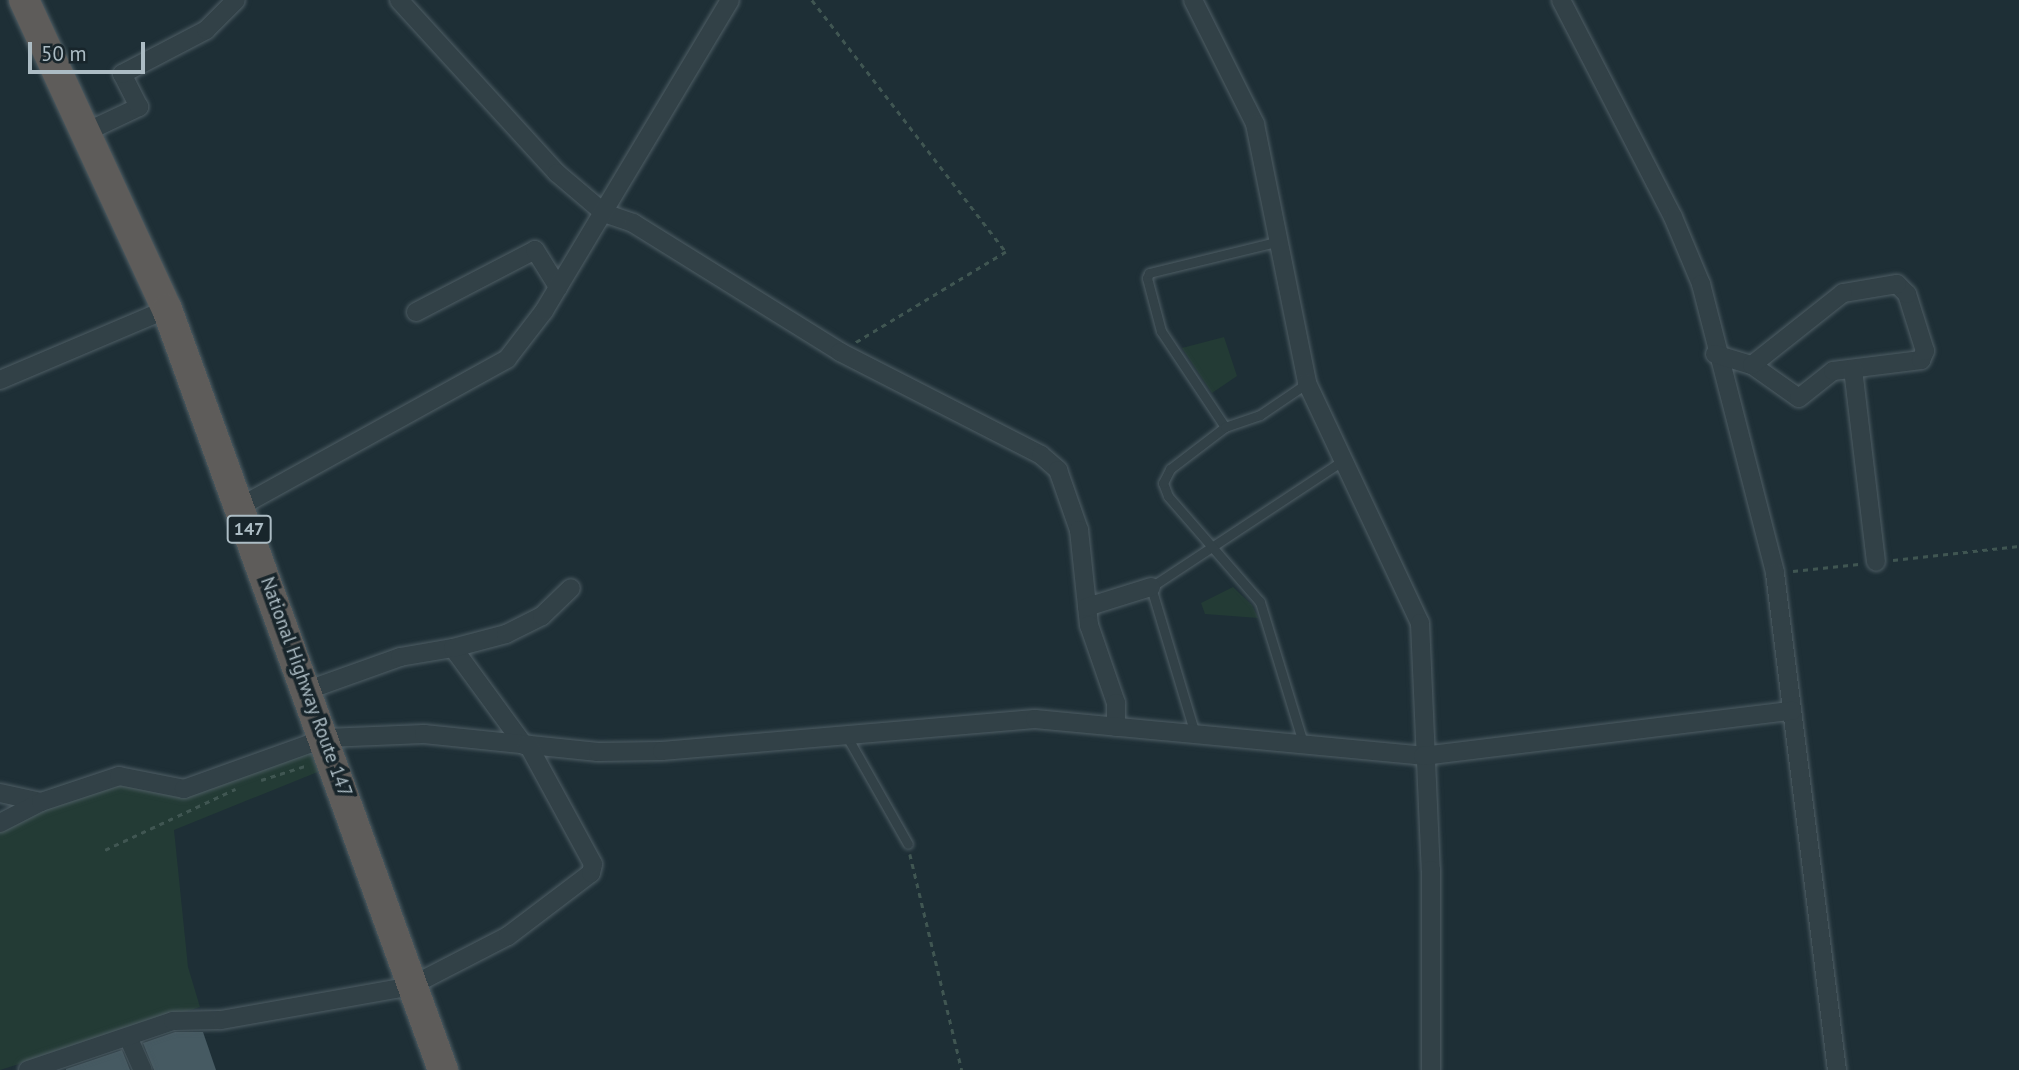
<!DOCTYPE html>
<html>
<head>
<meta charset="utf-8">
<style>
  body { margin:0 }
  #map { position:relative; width:2019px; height:1070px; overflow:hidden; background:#1e2f36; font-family:"PT Sans",sans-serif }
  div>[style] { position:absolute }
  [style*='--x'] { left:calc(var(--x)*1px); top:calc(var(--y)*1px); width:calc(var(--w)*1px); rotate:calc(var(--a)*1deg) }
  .green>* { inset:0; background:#233b35 }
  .building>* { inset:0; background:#465a62 }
  .path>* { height:2.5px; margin-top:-1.25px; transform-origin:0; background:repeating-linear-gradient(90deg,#405652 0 5px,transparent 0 10px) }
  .roads { filter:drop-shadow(0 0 2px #4f5e65) drop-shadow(0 0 2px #4f5e65) }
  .service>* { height:9px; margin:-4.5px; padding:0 4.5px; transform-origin:4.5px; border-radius:4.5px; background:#324147 }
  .minor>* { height:18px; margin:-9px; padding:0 9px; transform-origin:9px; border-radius:9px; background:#324147 }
  .trunk>* { height:30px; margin:-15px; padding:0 15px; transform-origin:15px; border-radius:15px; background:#5e5c5a }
  span { translate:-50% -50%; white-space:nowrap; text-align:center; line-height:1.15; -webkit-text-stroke:7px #18252b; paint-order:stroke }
  .shield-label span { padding:2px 5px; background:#18252b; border:2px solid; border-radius:5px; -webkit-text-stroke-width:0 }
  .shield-label { font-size:18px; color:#acbcc4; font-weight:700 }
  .street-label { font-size:19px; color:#acbcc4 }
  .scale { position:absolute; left:28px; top:42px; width:117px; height:32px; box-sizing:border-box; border:4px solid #acbcc4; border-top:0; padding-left:9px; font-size:21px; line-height:24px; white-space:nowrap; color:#acbcc4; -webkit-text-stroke:5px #18252b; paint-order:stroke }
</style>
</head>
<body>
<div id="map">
  <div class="green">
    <i style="clip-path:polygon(1224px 337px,1237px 376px,1212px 393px,1182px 348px)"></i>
    <i style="clip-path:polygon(1233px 587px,1252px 605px,1258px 618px,1205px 614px,1201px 603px)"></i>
    <i style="clip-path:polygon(317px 749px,325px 769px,174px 830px,188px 967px,200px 1007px,0 1070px,0 831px,43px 808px,121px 783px,188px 795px)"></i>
  </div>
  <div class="building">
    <i style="clip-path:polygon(175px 1032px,203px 1032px,216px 1070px,154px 1070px,143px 1043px)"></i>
    <i style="clip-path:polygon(122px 1050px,130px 1070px,66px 1070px,66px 1069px)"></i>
  </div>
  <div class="path">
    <i style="--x:812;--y:0;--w:318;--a:52.4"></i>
    <i style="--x:1006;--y:252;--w:176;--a:148.9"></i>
    <i style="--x:1893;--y:560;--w:127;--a:-6.3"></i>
    <i style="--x:1793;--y:571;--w:66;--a:-6.1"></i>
    <i style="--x:261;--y:780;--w:49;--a:-17.7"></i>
    <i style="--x:105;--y:850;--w:144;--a:-25.1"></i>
    <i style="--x:910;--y:854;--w:222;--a:76.5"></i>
  </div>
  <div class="roads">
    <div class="service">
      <i style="--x:1225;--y:427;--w:115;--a:-123.7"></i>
      <i style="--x:1161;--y:331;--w:55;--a:-104.8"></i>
      <i style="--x:1147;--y:278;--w:5;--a:-68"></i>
      <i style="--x:1149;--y:273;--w:131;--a:-13.7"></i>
      <i style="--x:1195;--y:734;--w:153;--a:-106.7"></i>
      <i style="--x:1151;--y:587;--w:229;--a:-33.4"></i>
      <i style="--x:846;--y:735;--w:125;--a:60.4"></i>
      <i style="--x:1304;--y:746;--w:151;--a:-107"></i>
      <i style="--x:1260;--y:602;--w:140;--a:-131"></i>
      <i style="--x:1168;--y:496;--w:14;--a:-111"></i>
      <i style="--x:1163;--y:483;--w:16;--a:-63"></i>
      <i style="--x:1170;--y:469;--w:69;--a:-37.4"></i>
      <i style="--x:1225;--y:427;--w:37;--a:-19"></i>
      <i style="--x:1260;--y:415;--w:57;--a:-34.2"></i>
    </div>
    <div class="minor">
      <i style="--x:399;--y:0;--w:234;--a:47.6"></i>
      <i style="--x:557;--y:173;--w:62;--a:40.4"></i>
      <i style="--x:604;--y:213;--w:31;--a:19"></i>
      <i style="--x:633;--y:223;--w:244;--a:31.9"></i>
      <i style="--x:840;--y:352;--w:226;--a:27.1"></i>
      <i style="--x:1041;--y:455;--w:23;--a:41"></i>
      <i style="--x:1058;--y:470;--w:64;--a:70.7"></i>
      <i style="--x:1079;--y:530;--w:96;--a:84"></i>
      <i style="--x:1089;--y:625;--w:83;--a:70.9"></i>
      <i style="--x:1116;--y:703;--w:24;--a:90"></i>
      <i style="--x:1193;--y:0;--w:139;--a:63.4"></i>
      <i style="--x:1255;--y:124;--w:264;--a:78.6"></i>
      <i style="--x:1307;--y:383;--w:265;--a:64.8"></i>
      <i style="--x:1420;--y:623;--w:247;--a:87.5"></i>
      <i style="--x:1431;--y:870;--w:200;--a:90"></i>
      <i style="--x:1561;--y:0;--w:244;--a:62.7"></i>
      <i style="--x:1673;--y:217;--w:73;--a:67.3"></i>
      <i style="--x:1701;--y:284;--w:298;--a:75.6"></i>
      <i style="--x:1775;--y:573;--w:501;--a:82.89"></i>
      <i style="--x:86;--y:132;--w:59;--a:-25.3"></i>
      <i style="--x:139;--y:107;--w:37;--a:-117"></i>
      <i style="--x:122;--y:74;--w:95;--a:-27.6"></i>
      <i style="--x:206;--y:30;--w:42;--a:-45"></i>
      <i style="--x:416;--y:312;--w:134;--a:-27.5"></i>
      <i style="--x:535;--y:250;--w:44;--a:58.1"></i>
      <i style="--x:1715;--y:354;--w:39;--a:17"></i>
      <i style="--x:1752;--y:365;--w:57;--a:35.1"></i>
      <i style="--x:1799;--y:398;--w:43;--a:-38.5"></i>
      <i style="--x:1833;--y:371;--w:89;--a:-7.1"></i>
      <i style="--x:1921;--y:360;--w:10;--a:-66"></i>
      <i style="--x:1925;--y:351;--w:60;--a:-107.5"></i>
      <i style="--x:1907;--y:294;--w:14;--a:-135"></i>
      <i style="--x:1897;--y:284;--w:55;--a:170.5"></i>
      <i style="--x:1843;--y:293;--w:116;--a:141.6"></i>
      <i style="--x:1853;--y:369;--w:194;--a:83.2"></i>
      <i style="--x:0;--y:380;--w:181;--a:-23"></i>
      <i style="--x:241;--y:506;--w:304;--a:-28.9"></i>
      <i style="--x:507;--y:359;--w:61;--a:-52.4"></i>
      <i style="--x:544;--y:311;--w:362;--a:-59.1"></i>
      <i style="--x:1087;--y:607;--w:67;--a:-17.4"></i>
      <i style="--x:308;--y:690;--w:98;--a:-19.7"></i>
      <i style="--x:400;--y:657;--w:54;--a:-9.6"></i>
      <i style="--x:524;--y:745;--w:120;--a:-126.2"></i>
      <i style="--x:453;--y:648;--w:55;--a:-14.8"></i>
      <i style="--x:506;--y:634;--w:40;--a:-26.6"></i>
      <i style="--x:542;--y:616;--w:40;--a:-44"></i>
      <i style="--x:0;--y:793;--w:42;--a:12.4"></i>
      <i style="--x:0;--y:823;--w:46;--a:-27.1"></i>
      <i style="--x:41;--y:802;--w:82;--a:-18.4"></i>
      <i style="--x:119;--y:776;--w:66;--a:11.3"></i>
      <i style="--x:184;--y:789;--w:151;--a:-19.8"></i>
      <i style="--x:326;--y:738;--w:98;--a:-2.3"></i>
      <i style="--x:424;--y:734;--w:175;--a:5.9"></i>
      <i style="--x:598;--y:752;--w:64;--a:-0.9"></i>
      <i style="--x:662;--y:751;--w:374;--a:-4.9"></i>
      <i style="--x:1035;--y:719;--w:390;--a:5.4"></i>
      <i style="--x:1423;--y:756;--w:372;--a:-7"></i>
      <i style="--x:128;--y:1037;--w:36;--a:66"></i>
      <i style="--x:28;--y:1070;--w:153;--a:-18.7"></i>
      <i style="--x:173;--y:1021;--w:48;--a:-1.2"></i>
      <i style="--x:221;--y:1020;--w:193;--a:-10.1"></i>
      <i style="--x:411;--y:986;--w:109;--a:-27.3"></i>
      <i style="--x:508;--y:936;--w:104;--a:-37.2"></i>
      <i style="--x:591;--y:873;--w:9;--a:-77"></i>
      <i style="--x:593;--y:864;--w:136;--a:-118.6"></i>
    </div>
    <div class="trunk">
      <i style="--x:24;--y:0;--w:340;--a:65.2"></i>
      <i style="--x:167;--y:309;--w:810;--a:70.07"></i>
    </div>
  </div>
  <div class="shield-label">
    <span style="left:249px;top:529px">147</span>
  </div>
  <div class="street-label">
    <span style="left:306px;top:687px;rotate:70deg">National Highway Route 147</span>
  </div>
  <div class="scale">50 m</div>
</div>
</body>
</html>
